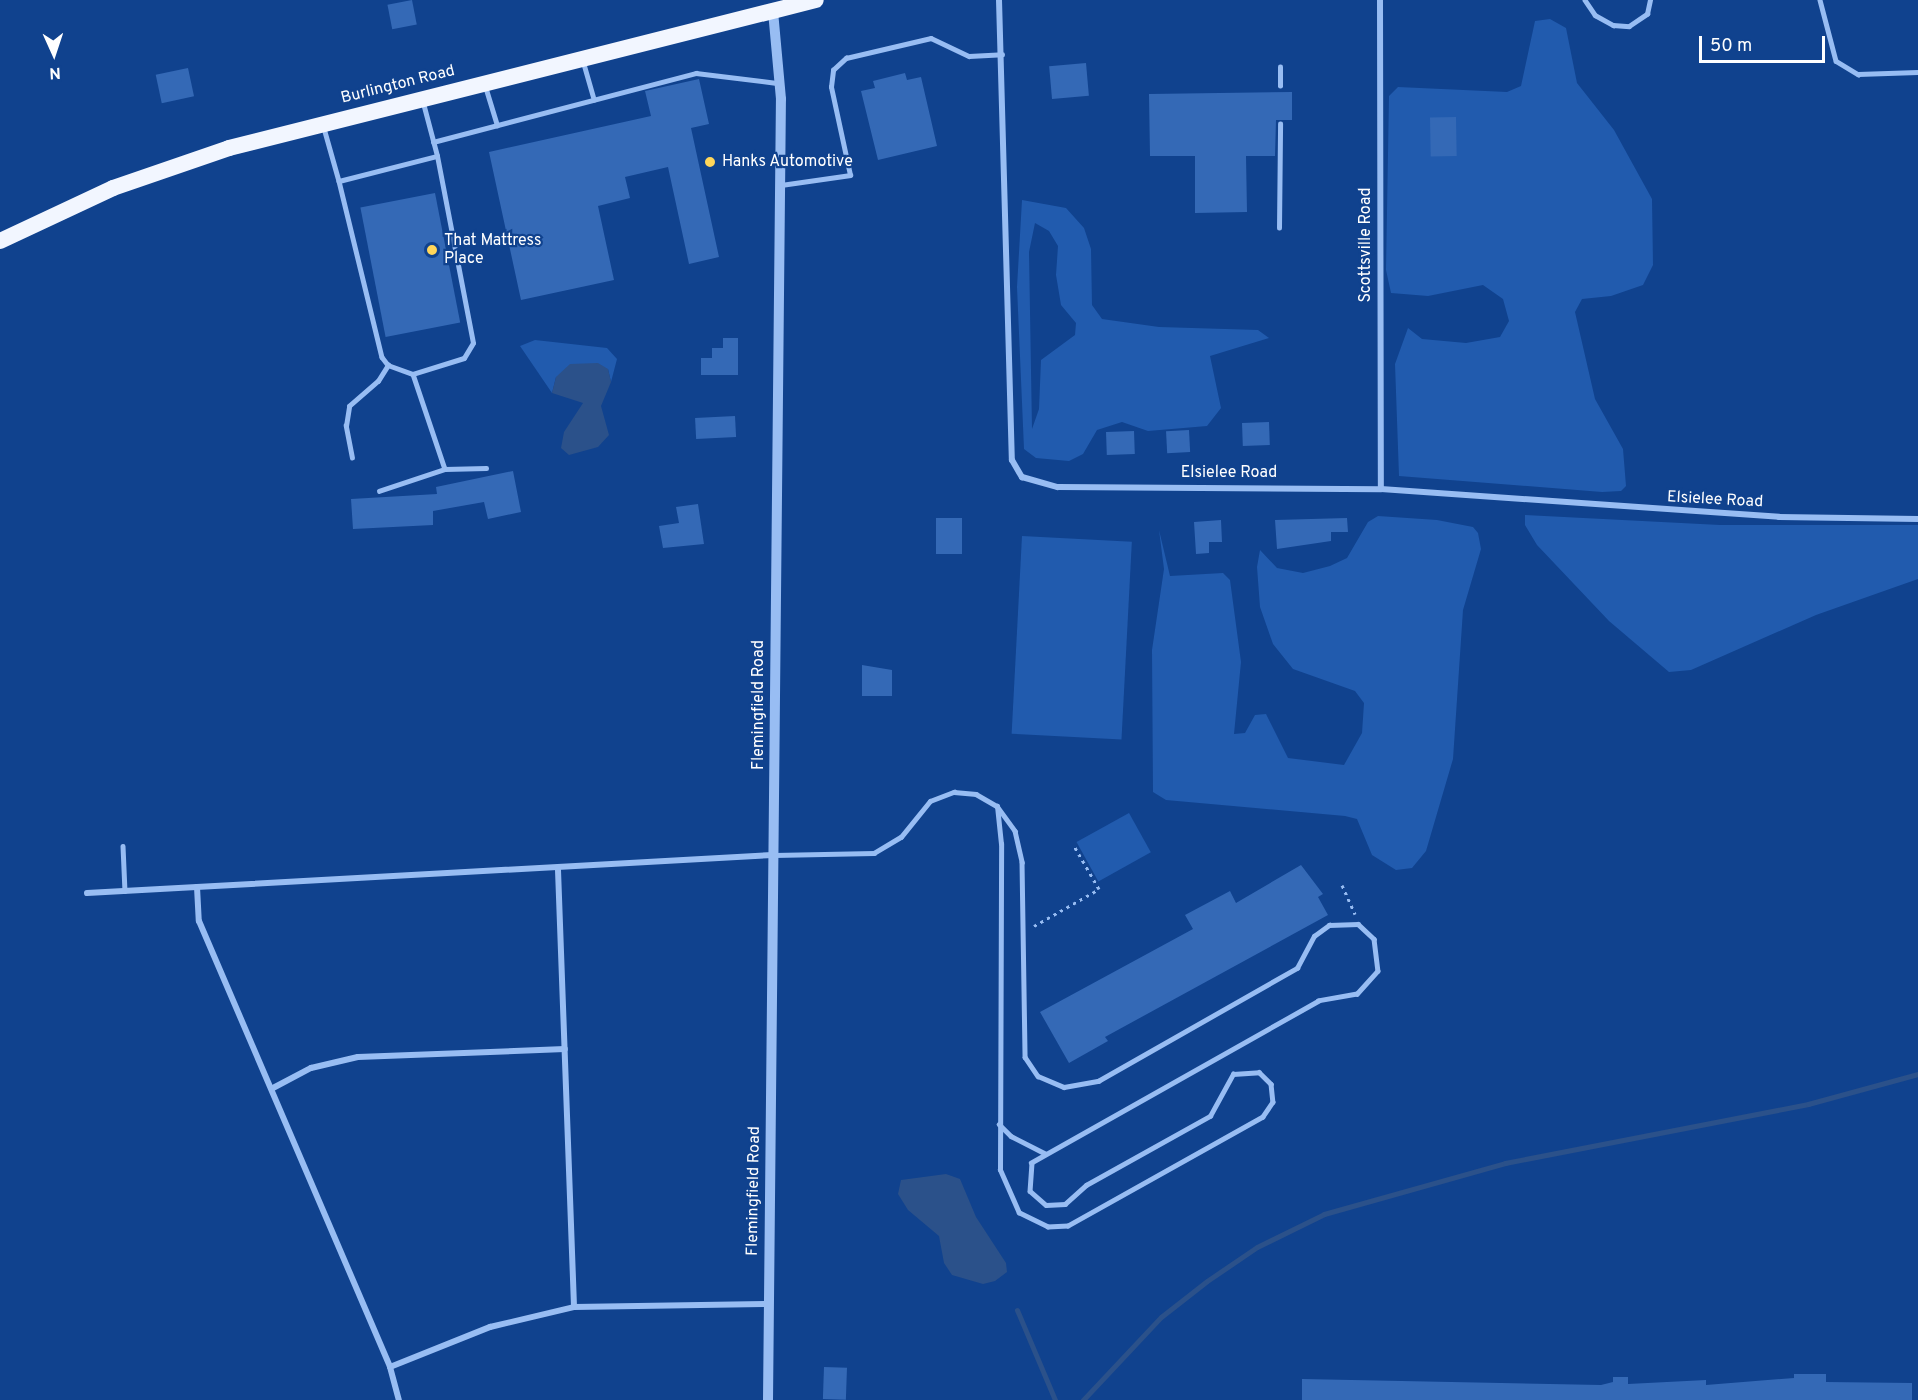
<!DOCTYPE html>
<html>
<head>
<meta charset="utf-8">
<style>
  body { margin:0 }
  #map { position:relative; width:1918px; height:1400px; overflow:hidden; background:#10428e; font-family:Overpass,sans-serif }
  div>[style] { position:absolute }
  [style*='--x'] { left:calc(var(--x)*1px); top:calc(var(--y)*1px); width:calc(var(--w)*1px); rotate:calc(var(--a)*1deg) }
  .green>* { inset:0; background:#215bae; transform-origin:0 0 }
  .water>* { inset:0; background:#2b518a }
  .stream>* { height:5px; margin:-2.5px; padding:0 2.5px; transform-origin:2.5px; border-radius:2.5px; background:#2b518a }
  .building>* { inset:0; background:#3469b6; transform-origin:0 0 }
  .path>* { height:3px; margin-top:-1.5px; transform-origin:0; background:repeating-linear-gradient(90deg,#98bdf3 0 3px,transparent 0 7.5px) }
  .service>* { height:4.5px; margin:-2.25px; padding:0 2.25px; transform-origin:2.25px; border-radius:2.25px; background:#98bdf3 }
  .minor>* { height:6px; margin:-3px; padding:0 3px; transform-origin:3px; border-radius:3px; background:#98bdf3 }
  .tertiary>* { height:10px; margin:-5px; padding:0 5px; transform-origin:5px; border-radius:5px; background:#98bdf3 }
  .trunk>* { height:16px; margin:-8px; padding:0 8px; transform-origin:8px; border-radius:8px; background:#f2f6ff }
  .dots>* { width:16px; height:16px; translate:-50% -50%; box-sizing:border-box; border:3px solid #10428e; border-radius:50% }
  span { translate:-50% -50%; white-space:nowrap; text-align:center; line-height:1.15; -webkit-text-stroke:4.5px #10428e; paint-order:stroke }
  .street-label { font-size:16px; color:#fff }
  .poi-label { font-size:16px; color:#fff }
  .left { translate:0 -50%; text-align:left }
  .north { position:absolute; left:24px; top:24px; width:60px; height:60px; -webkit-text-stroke:4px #10428e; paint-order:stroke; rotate:177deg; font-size:16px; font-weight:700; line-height:24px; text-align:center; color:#fff }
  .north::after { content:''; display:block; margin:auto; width:21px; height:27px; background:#fff; clip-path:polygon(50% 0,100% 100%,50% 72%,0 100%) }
  .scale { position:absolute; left:1699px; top:36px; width:126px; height:27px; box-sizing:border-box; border:3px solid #fff; border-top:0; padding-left:8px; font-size:18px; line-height:21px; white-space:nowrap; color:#fff; -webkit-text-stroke:4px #10428e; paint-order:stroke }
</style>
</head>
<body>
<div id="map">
  <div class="green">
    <i style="clip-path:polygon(1550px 19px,1566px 28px,1577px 83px,1614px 130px,1652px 199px,1653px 265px,1643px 285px,1611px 296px,1582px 299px,1575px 312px,1595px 399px,1623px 449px,1626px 486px,1621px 491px,1602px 492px,1399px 476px,1395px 364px,1408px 328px,1422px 339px,1466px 343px,1500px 337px,1509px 321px,1503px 299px,1483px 285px,1428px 296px,1391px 293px,1386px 270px,1389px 96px,1398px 87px,1507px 92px,1521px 86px,1535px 21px)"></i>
    <i style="clip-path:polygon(evenodd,1022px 200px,1066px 208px,1084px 228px,1091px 249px,1092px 305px,1102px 319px,1159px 327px,1258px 330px,1269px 338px,1210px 356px,1221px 408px,1207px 426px,1148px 431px,1122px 422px,1097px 430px,1083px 454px,1069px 461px,1036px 458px,1024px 449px,1017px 287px,1022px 200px,1035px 223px,1049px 231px,1058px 246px,1056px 275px,1061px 305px,1076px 323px,1075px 335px,1041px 360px,1039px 409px,1032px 429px,1029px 252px,1035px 223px)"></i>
    <i style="clip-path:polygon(535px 340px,607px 348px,617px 359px,611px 382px,608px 369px,556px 377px,552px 393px,520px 346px)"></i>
    <i style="clip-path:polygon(1525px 515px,1720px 525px,1918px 525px,1918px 579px,1816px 615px,1691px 670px,1669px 672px,1609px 621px,1537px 545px,1525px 525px)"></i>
    <i style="clip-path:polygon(1378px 516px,1437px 520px,1473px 527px,1478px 533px,1481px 549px,1463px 610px,1453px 759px,1426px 851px,1412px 868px,1396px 870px,1372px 855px,1357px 819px,1345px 816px,1166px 800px,1153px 792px,1152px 650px,1164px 569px,1159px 530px,1170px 576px,1223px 573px,1230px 580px,1241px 662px,1234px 734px,1245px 733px,1255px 715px,1266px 714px,1288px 758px,1344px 765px,1362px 733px,1364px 703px,1355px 691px,1293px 669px,1273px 644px,1260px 607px,1257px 567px,1260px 550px,1277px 568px,1303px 573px,1330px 566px,1347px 558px,1368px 522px)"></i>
    <i style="left:1022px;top:536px;width:110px;height:198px;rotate:3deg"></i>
    <i style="left:1129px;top:813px;width:45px;height:60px;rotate:61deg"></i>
  </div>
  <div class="water">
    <i style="clip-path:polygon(598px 363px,608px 369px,611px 382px,601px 406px,609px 435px,598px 447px,569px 455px,561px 448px,564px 432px,583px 403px,552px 393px,556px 377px,570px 364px)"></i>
    <i style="clip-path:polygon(946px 1174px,960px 1179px,976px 1217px,1006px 1263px,1007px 1272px,995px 1281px,983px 1284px,952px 1275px,944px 1263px,939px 1236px,908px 1210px,898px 1194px,901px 1180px)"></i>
  </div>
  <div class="stream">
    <i style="--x:1017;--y:1310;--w:98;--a:67.1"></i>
    <i style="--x:1083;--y:1400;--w:114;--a:-46.8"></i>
    <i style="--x:1161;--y:1317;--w:58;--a:-38"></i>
    <i style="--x:1207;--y:1281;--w:60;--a:-34.2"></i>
    <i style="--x:1257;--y:1247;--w:75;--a:-26.2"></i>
    <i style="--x:1324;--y:1214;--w:188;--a:-15.7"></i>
    <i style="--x:1505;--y:1163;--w:309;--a:-11"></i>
    <i style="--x:1808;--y:1104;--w:114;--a:-15.3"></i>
  </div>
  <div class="building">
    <i style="left:412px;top:0;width:25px;height:25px;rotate:79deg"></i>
    <i style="left:1086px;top:63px;width:33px;height:37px;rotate:85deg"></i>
    <i style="left:188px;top:68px;width:29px;height:33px;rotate:78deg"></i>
    <i style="clip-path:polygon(905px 73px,907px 80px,921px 77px,937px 146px,878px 160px,861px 91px,875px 88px,873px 81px)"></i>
    <i style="clip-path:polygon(699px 79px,709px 124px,691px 128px,719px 257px,689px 264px,668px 167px,625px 177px,630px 198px,598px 206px,614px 280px,521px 300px,489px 152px,651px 116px,645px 91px)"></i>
    <i style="clip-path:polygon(1292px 92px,1292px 120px,1276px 120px,1275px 156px,1246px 156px,1247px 212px,1195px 213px,1195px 156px,1150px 156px,1149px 94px)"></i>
    <i style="left:1456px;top:117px;width:39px;height:26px;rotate:89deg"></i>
    <i style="left:435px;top:193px;width:132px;height:76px;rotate:79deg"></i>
    <i style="clip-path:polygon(723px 338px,738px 338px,738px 375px,701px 375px,701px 358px,712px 358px,712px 348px,723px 348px)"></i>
    <i style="left:735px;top:416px;width:21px;height:40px;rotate:87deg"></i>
    <i style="left:1269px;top:422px;width:23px;height:27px;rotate:88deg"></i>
    <i style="left:1189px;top:430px;width:22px;height:23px;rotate:87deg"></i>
    <i style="left:1134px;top:431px;width:23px;height:28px;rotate:88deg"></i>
    <i style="clip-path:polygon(513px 471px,521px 512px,488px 519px,484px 502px,433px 511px,433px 525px,353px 529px,351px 499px,437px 494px,436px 487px)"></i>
    <i style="clip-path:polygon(698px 504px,704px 544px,663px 548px,659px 526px,679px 523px,676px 507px)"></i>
    <i style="left:936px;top:518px;width:26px;height:36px"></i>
    <i style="clip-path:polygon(1347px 518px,1348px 532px,1331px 532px,1331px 541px,1277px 549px,1275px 520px)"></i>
    <i style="clip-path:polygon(1221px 520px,1222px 542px,1209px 542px,1209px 553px,1196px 554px,1194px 522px)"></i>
    <i style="clip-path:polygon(862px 665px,892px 670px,892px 696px,862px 696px)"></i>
    <i style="clip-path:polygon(1301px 865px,1323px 894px,1318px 897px,1328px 915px,1105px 1037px,1108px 1041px,1069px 1063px,1040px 1012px,1193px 929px,1185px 915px,1230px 891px,1236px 903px)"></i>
    <i style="left:824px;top:1367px;width:23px;height:32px;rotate:2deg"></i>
    <i style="clip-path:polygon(1794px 1374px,1826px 1374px,1826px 1382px,1912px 1383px,1912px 1400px,1302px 1400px,1302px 1379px,1601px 1385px,1613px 1382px,1613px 1377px,1628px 1377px,1628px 1384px,1706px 1380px,1706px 1385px,1794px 1378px)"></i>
  </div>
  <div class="path">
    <i style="--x:1342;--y:885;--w:32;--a:66"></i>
    <i style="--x:1034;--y:926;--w:75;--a:-29.6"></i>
    <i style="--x:1099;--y:889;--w:52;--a:-120"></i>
  </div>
  <div class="service">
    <i style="--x:1585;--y:0;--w:18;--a:56"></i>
    <i style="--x:1595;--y:15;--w:21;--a:29"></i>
    <i style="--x:1613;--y:25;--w:16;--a:4"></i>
    <i style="--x:1629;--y:26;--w:22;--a:-34"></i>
    <i style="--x:1647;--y:14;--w:14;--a:-78"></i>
    <i style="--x:1820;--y:0;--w:63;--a:75.3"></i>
    <i style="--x:1836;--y:61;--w:26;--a:31"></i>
    <i style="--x:1858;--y:74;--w:60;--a:-1.9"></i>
    <i style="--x:584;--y:64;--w:37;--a:74"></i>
    <i style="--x:1280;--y:86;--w:19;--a:-90"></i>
    <i style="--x:486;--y:88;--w:39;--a:73"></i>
    <i style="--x:324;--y:128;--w:55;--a:74.2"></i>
    <i style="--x:339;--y:181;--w:101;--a:-14.3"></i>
    <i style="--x:437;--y:156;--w:55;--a:-104.8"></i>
    <i style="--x:433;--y:142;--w:272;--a:-14.7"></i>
    <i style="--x:696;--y:73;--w:83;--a:7"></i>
    <i style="--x:339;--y:181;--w:181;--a:76.3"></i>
    <i style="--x:382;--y:357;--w:10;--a:53"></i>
    <i style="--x:388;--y:365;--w:27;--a:20"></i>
    <i style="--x:413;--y:374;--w:53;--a:-17.4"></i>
    <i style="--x:464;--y:358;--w:17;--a:-59"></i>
    <i style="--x:473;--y:343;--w:190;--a:-100.9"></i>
    <i style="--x:781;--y:185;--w:70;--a:-8.2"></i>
    <i style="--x:850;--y:175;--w:90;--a:-102.2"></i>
    <i style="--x:831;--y:87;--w:17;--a:-83"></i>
    <i style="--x:833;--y:70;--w:18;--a:-43"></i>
    <i style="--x:846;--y:58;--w:87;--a:-13.2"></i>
    <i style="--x:931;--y:38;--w:42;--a:25.3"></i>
    <i style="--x:969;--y:56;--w:33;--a:-3"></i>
    <i style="--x:1279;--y:228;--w:104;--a:-89.4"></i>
    <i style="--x:413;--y:374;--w:100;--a:71.4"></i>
    <i style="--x:445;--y:469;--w:41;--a:-1.4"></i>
    <i style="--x:352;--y:458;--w:33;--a:-101"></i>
    <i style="--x:346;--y:426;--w:20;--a:-81"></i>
    <i style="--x:349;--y:406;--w:38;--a:-41"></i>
    <i style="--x:378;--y:381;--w:19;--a:-58"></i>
    <i style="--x:379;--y:491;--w:70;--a:-18.4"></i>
    <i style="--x:123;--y:846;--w:45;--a:87.5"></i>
    <i style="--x:774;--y:855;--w:100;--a:-1.1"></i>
    <i style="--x:874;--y:853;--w:31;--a:-31"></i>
    <i style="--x:901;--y:837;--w:46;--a:-51.1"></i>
    <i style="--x:930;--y:801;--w:26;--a:-21"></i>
    <i style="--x:954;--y:792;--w:22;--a:5"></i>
    <i style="--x:976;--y:794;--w:24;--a:30"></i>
    <i style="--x:997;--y:806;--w:31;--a:54"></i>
    <i style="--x:1015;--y:831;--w:32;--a:77"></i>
    <i style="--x:1022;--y:862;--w:195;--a:89.1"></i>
    <i style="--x:1025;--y:1057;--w:23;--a:56"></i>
    <i style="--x:1038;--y:1076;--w:28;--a:23"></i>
    <i style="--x:1064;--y:1087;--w:35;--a:-10"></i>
    <i style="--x:1098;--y:1081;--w:229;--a:-29.6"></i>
    <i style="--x:1297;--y:968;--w:36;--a:-62"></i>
    <i style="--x:1314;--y:936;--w:19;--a:-36"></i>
    <i style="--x:1329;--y:925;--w:29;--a:-2"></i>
    <i style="--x:1358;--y:924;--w:22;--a:43"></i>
    <i style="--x:1374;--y:939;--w:32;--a:83"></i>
    <i style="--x:1378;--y:971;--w:31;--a:132"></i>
    <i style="--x:1357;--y:994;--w:39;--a:170"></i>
    <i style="--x:1319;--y:1001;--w:330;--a:150.6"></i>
    <i style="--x:1032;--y:1163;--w:28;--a:94"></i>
    <i style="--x:1030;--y:1191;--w:21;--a:41"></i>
    <i style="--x:1046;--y:1205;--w:19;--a:-3"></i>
    <i style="--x:1065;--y:1204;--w:28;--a:-42"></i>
    <i style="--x:1086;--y:1185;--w:142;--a:-29.1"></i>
    <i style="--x:1210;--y:1116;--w:48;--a:-61.3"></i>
    <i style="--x:1233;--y:1074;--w:26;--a:-4"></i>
    <i style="--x:1259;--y:1072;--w:17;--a:45"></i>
    <i style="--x:1271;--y:1084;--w:18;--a:84"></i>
    <i style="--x:1273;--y:1102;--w:18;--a:124"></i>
    <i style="--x:1263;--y:1117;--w:223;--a:150.8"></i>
    <i style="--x:1068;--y:1226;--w:20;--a:177"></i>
    <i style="--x:1048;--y:1227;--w:32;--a:-154"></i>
    <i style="--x:1019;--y:1213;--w:47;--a:-113.8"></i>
    <i style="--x:1000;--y:1170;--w:326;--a:-89.8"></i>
    <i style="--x:1001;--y:844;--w:38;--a:-96"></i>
    <i style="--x:999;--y:1124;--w:17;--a:45"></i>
    <i style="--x:1011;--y:1136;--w:38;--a:27"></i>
  </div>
  <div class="minor">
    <i style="--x:999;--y:0;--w:460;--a:88.4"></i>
    <i style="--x:1012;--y:460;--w:20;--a:60"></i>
    <i style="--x:1022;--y:477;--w:37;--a:16"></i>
    <i style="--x:1058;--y:487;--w:323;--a:0.4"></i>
    <i style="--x:1381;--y:489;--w:399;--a:4"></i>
    <i style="--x:1779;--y:517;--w:139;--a:0.8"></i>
    <i style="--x:1380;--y:0;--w:489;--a:89.9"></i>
    <i style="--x:558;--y:870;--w:437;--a:87.9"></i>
    <i style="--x:197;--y:887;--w:34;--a:87"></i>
    <i style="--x:199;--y:921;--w:485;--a:66.8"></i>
    <i style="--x:390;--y:1367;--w:34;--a:75"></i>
    <i style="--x:87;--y:893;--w:687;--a:-3.17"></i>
    <i style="--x:273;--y:1088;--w:43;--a:-27.8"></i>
    <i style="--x:311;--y:1068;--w:48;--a:-13.2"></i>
    <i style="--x:358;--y:1057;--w:207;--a:-2.2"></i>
    <i style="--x:390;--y:1367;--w:108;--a:-21.8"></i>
    <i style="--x:490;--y:1327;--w:86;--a:-13.4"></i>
    <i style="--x:574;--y:1307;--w:194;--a:-0.9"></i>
  </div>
  <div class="tertiary">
    <i style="--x:768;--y:1400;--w:1301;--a:-89.43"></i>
    <i style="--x:781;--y:99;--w:88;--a:-95.2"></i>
  </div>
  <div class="trunk">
    <i style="--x:0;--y:241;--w:125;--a:-25.1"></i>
    <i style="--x:113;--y:188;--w:123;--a:-19"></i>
    <i style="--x:229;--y:148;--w:605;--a:-14.15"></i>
  </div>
  <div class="dots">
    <i style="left:710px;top:162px;background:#ffd65a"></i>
    <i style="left:432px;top:250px;background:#ffd65a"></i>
  </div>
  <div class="street-label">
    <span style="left:398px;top:85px;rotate:-14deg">Burlington Road</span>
    <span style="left:1366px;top:245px;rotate:-90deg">Scottsville Road</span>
    <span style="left:1229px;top:473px">Elsielee Road</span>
    <span style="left:1715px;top:500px;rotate:3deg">Elsielee Road</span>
    <span style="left:759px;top:705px;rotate:-90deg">Flemingfield Road</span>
    <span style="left:754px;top:1191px;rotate:-89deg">Flemingfield Road</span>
  </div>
  <div class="poi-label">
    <span class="left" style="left:722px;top:162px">Hanks Automotive</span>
    <span class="left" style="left:444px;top:250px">That Mattress<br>Place</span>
  </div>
  <div class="north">N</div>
  <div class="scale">50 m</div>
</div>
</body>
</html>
